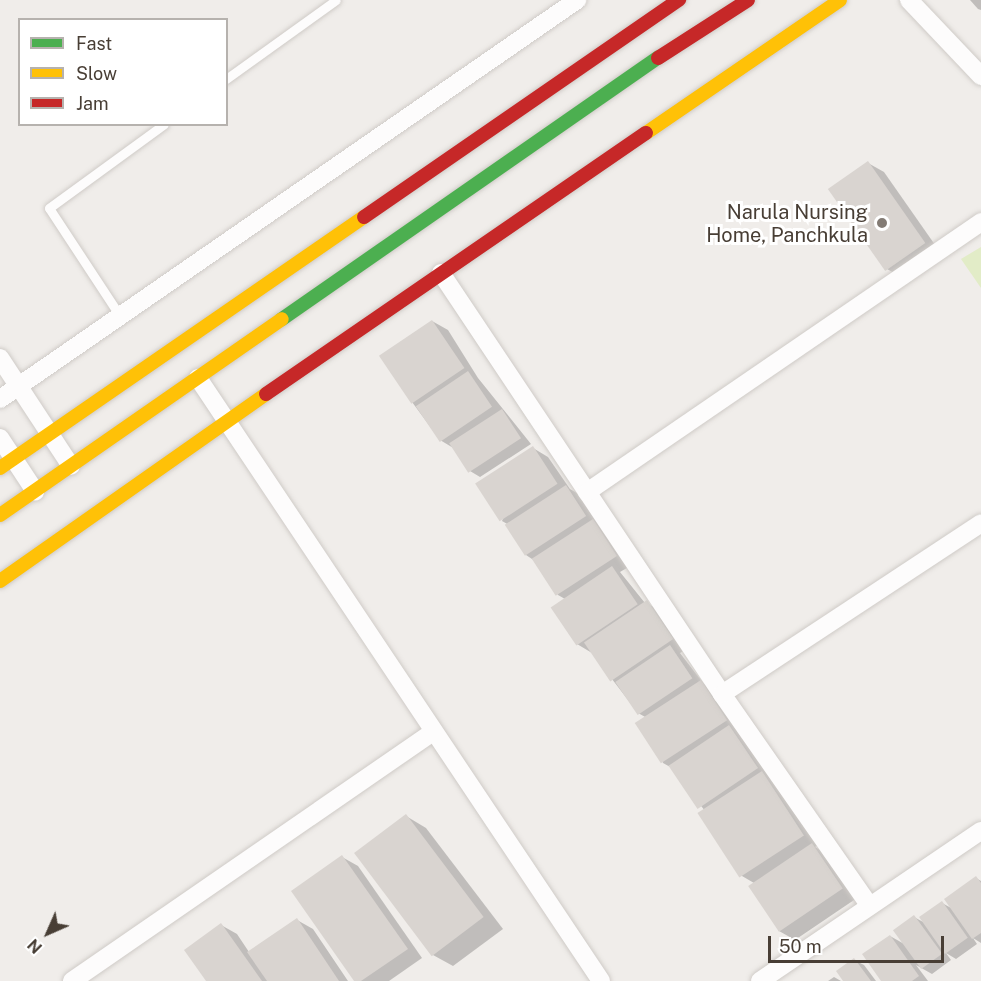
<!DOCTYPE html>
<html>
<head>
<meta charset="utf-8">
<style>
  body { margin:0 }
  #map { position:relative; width:981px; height:981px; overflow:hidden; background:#f0edea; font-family:"Public Sans",sans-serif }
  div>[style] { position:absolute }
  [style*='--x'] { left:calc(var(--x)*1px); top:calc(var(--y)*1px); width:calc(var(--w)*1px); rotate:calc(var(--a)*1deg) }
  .green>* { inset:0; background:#e2ecc7 }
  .shadow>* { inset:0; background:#0003 }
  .building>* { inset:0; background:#d9d4d0; transform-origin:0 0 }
  .roads { filter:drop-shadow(0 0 2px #cfcbc7) drop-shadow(0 0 2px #cfcbc7) }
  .lane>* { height:9px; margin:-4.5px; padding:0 4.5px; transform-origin:4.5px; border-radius:4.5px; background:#fdfcfc }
  .street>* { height:18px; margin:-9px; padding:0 9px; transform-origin:9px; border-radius:9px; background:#fdfcfc }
  .fast>* { height:14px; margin:-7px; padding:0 7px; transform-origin:7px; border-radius:7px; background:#4caf50 }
  .slow>* { height:14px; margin:-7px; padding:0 7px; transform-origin:7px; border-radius:7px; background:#ffc107 }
  .jam>* { height:14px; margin:-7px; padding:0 7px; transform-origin:7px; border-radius:7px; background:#c62828 }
  .dots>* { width:16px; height:16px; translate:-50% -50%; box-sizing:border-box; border:3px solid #fff; border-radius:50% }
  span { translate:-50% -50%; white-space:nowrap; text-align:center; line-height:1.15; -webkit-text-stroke:6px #fff; paint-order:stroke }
  .poi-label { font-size:20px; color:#483e35 }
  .right { translate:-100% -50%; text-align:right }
  .legend { position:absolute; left:18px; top:18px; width:210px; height:108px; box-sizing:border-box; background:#fff; border:2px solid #b6b2ae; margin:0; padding:8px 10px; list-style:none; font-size:18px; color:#483e35 }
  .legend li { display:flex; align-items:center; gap:12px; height:30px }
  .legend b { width:30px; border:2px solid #b6b2ae }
  .north { position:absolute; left:18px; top:903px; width:60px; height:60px; -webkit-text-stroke:4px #fff; paint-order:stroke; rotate:225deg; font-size:16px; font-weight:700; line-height:24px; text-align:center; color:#483e35 }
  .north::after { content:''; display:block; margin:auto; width:21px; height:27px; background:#483e35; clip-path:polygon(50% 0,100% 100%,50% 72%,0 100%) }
  .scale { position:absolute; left:768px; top:936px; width:176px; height:27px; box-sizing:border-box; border:3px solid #483e35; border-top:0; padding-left:8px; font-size:18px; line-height:21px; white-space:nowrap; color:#483e35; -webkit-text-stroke:4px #fff; paint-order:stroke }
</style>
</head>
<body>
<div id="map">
  <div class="green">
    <i style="clip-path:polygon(981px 247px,981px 288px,961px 259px)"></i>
  </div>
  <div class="shadow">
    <i style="clip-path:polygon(970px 0,981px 0,981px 10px,978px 9px)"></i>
    <i style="clip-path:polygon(868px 163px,884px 172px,940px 252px,903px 278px,887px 269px)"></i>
    <i style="clip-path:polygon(432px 321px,448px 330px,478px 378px,531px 444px,480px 477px,470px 471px,455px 449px,440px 440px,412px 402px)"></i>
    <i style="clip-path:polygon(533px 448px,548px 457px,570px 489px,582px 496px,632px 565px,620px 572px,645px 603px,663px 611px,688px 648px,680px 653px,704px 684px,716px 691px,819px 844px,815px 847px,827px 854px,857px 898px,795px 940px,779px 931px,754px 883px,742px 876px,700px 814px,705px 811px,672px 768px,663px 763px,647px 718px,638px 713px,592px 653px,577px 644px,565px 599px,558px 595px,535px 561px,526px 555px,509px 525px,502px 521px)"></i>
    <i style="clip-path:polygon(406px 816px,426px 828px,503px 929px,453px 966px,433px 955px)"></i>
    <i style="clip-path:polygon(342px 857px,358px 866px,422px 958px,389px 981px,356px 981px)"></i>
    <i style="clip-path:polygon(976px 878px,981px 881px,981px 943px,973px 938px,977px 944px,956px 959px,946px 953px,951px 960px,932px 974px,916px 965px,928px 981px,882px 981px,890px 936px,906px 945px,914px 917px,925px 923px,942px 903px,953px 909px)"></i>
    <i style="clip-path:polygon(297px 920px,313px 929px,348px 981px,208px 981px,221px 925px,237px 934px,249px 952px)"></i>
    <i style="clip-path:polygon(854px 960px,864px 965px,876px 981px,844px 981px)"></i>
    <i style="clip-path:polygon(834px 977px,841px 981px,828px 981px)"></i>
  </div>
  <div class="building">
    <i style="left:868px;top:161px;width:100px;height:49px;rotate:55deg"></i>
    <i style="left:432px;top:320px;width:58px;height:64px;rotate:56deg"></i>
    <i style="left:468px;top:371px;width:43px;height:63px;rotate:56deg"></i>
    <i style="left:502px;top:409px;width:35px;height:63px;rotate:57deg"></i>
    <i style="left:533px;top:446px;width:45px;height:69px;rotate:57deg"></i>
    <i style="left:566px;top:485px;width:37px;height:73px;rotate:57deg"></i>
    <i style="left:593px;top:519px;width:44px;height:73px;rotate:57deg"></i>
    <i style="left:612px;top:566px;width:46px;height:74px;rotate:56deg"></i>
    <i style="left:647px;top:600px;width:47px;height:76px;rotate:56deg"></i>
    <i style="left:670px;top:645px;width:40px;height:66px;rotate:56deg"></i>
    <i style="left:701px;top:680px;width:48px;height:79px;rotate:57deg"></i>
    <i style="left:729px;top:725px;width:52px;height:73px;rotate:56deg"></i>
    <i style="left:762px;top:771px;width:77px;height:77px;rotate:57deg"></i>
    <i style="left:406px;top:814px;width:129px;height:65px;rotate:53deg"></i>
    <i style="left:812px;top:843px;width:55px;height:77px;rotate:56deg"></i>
    <i style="clip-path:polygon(342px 855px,408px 949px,361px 981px,354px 981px,291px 891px)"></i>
    <i style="clip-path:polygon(976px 876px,981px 883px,981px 933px,972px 939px,944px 899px)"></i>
    <i style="left:942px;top:901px;width:45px;height:28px;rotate:55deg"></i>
    <i style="left:914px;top:915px;width:48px;height:26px;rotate:54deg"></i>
    <i style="clip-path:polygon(297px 918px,339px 981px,267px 981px,247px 952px)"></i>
    <i style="clip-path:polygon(221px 923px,262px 981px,206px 981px,184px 950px)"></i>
    <i style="clip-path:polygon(890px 935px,919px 976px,912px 981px,881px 981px,862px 954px)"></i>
    <i style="clip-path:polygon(854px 958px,871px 981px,843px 981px,836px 971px)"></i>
  </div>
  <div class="roads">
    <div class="lane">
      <i style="--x:226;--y:79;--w:135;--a:-35.7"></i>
      <i style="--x:120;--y:316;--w:129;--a:-123.3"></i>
      <i style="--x:49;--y:208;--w:142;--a:-36.1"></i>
    </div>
    <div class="street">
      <i style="--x:909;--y:0;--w:105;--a:46.5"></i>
      <i style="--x:441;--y:273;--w:506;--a:56.28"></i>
      <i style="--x:722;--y:694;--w:257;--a:55.1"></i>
      <i style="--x:0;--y:358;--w:129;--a:56.7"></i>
      <i style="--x:198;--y:378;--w:725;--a:56.24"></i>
      <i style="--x:0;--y:399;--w:702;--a:-34.66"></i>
      <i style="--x:0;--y:438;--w:64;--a:56.6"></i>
      <i style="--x:587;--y:492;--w:478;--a:-34.4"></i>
      <i style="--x:722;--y:694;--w:310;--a:-33.4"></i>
      <i style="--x:72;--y:981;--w:437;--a:-34.6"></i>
      <i style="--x:760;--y:981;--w:267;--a:-34.2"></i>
    </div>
    <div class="fast">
      <i style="--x:282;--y:319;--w:458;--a:-34.8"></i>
    </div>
    <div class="slow">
      <i style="--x:646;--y:133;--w:235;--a:-34.4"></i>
      <i style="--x:0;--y:468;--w:442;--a:-34.6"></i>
      <i style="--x:0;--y:515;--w:343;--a:-34.8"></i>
      <i style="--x:0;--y:581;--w:325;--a:-35.1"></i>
    </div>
    <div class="jam">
      <i style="--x:658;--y:58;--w:107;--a:-32.8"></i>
      <i style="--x:364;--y:217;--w:383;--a:-34.6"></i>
      <i style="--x:266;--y:394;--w:461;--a:-34.5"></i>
    </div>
  </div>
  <div class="dots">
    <i style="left:882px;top:223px;background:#837b74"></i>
  </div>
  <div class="poi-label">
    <span class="right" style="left:868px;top:224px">Narula Nursing<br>Home, Panchkula</span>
  </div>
  <ul class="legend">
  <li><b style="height:8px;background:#4caf50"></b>Fast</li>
  <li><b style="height:8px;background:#ffc107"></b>Slow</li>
  <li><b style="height:8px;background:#c62828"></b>Jam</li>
  </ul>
  <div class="north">N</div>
  <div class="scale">50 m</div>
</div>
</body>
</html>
